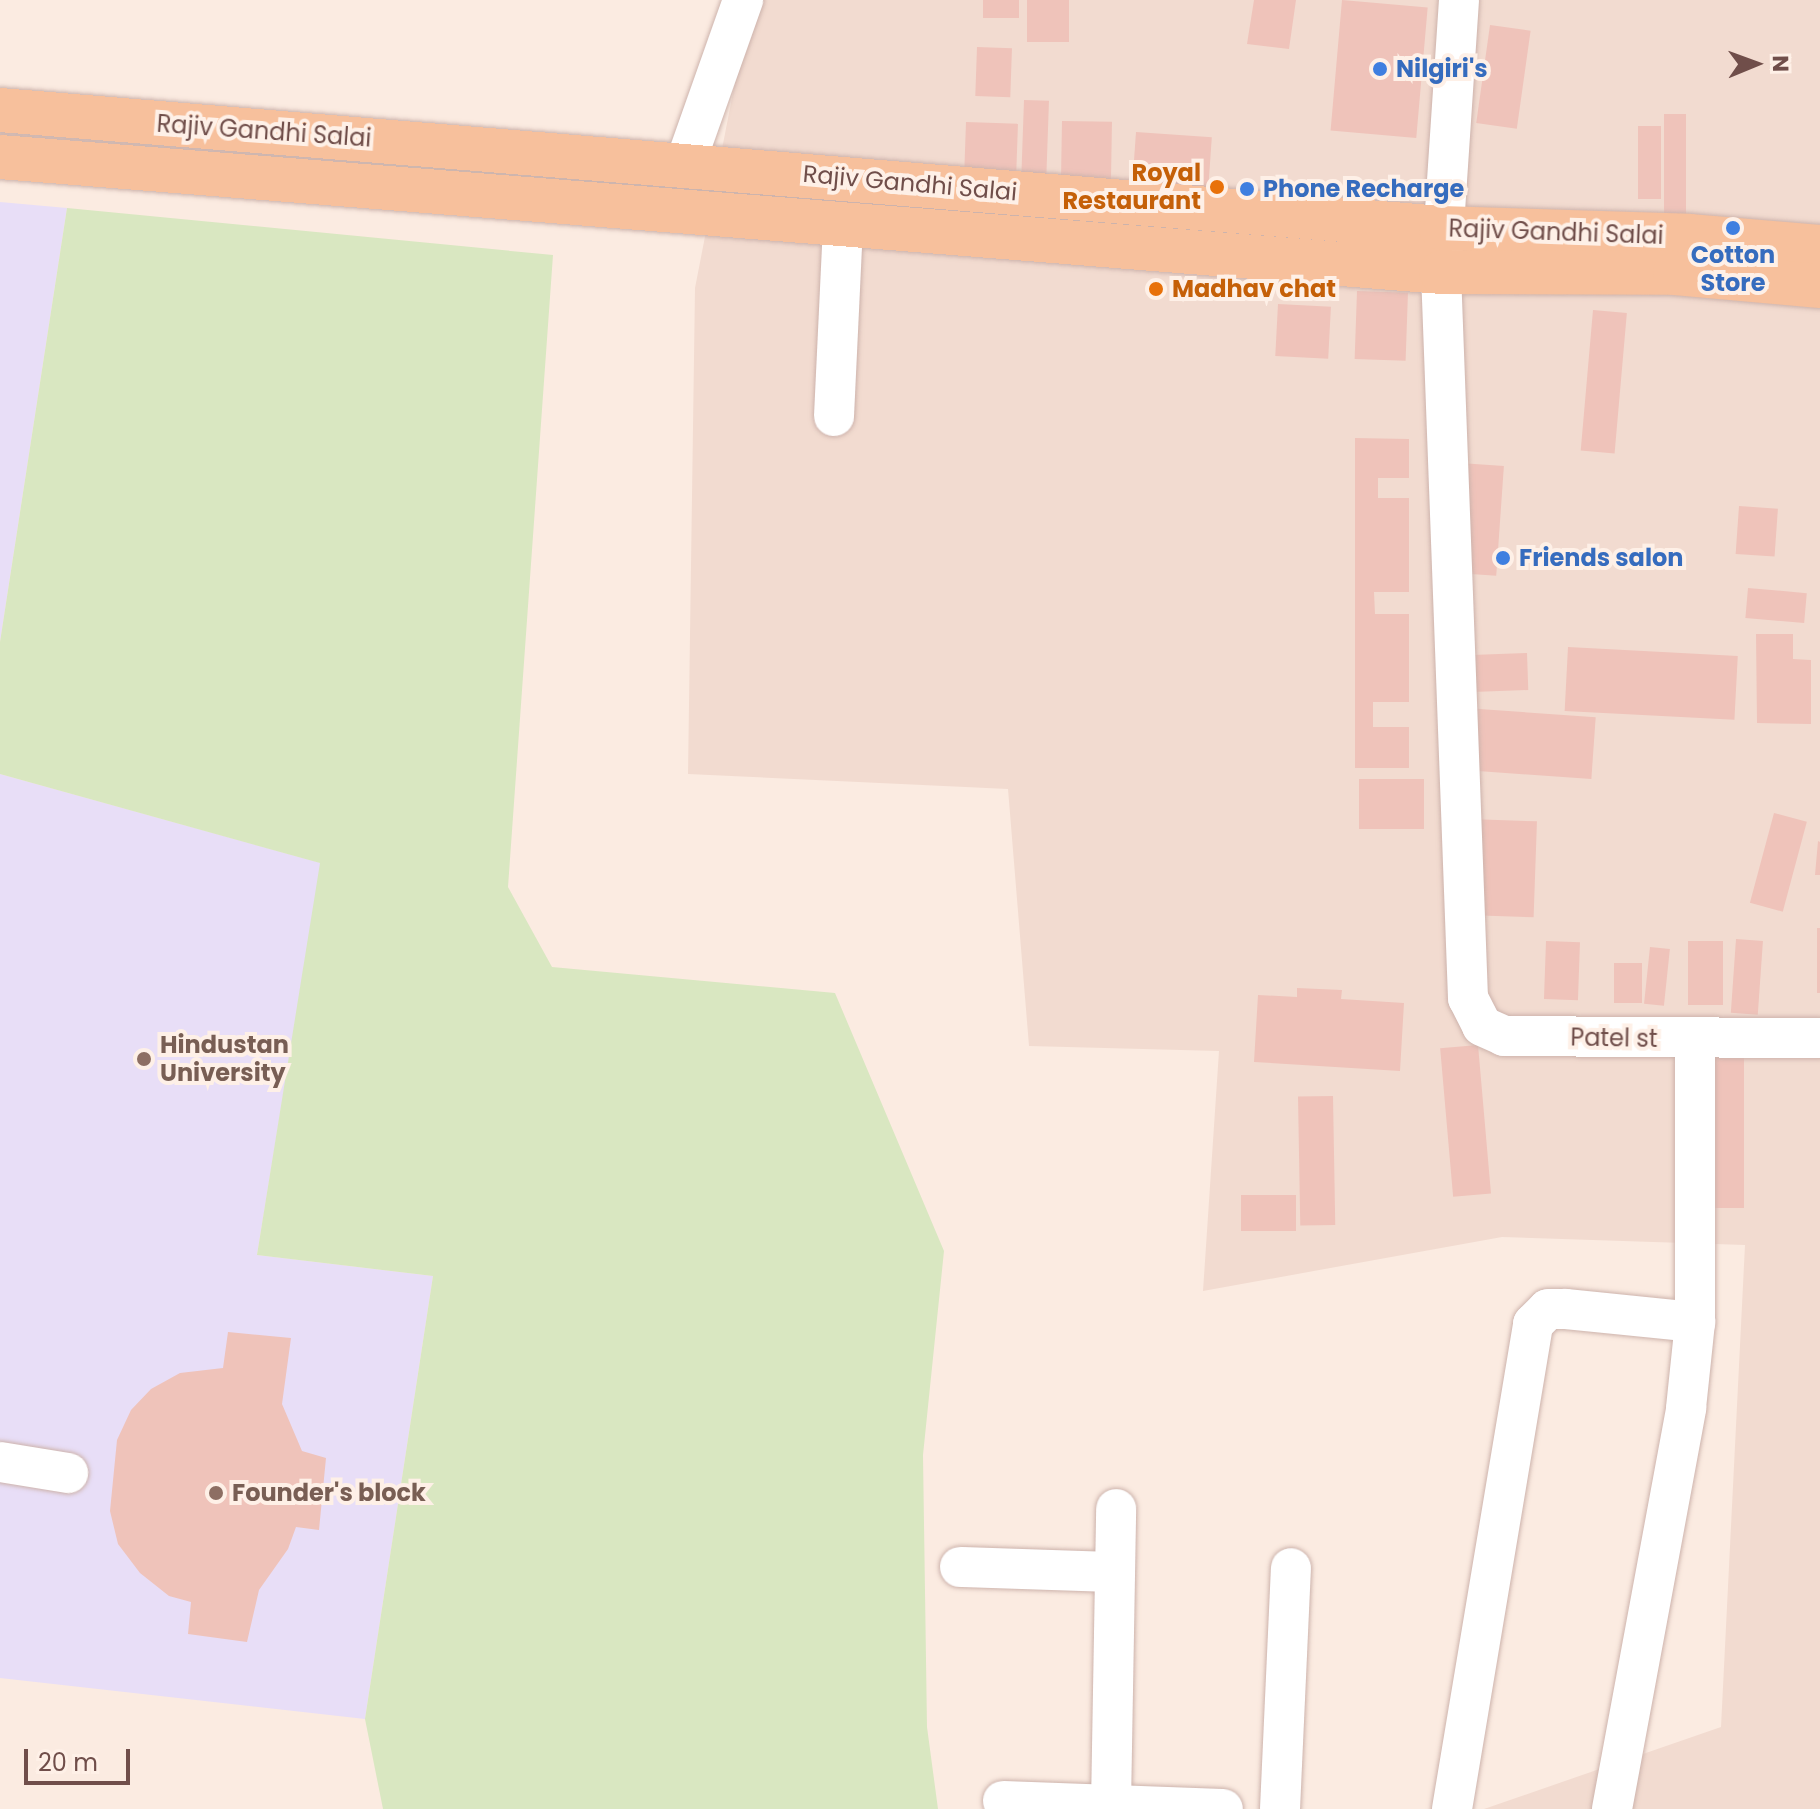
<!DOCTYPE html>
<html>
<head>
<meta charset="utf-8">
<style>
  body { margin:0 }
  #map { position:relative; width:1820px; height:1809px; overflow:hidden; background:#fbebe1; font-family:Poppins,sans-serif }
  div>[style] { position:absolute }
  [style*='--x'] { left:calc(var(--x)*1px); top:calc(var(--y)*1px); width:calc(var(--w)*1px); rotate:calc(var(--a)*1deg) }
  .residential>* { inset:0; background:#f2dbd0 }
  .education>* { inset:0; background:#e8def7 }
  .green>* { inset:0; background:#d9e7c1 }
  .building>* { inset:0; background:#efc3ba; transform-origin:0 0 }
  .roads { filter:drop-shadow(0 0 2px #cdb3ac) drop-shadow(0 0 2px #cdb3ac) }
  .minor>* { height:40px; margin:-20px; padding:0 20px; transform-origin:20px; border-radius:20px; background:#fff }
  .major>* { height:44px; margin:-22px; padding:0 22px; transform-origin:22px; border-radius:22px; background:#f7c09c }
  .dots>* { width:22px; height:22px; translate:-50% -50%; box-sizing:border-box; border:4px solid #fef0e7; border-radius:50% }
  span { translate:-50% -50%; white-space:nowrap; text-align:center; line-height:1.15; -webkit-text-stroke:8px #fef0e7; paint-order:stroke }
  .shop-label { font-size:24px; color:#366cbe; font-weight:700 }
  .left { translate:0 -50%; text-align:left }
  .street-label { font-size:24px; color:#704e4a }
  .food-label { font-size:24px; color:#c56008; font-weight:700 }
  .right { translate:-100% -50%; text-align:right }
  .education-label { font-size:24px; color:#785e54; font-weight:700 }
  .north { position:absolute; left:1716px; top:24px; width:80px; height:80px; -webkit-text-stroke:6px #fef0e7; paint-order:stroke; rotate:89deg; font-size:22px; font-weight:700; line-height:32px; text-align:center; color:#704e4a }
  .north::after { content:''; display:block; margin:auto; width:28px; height:36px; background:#704e4a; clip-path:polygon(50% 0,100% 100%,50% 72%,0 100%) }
  .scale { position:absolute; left:24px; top:1749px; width:106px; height:36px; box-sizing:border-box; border:4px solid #704e4a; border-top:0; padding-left:10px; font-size:24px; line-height:28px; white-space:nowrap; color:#704e4a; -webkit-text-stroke:6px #fef0e7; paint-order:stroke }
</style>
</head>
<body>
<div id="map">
  <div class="residential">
    <i style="clip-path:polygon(751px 0,1820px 0,1820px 1809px,1484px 1809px,1721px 1727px,1745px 1245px,1502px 1237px,1203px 1291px,1219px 1051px,1029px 1046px,1008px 789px,688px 774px,695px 288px)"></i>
  </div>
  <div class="education">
    <i style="clip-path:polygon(0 202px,67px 208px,0 642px)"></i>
    <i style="clip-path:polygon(0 774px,321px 863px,257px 1255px,433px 1276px,365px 1719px,0 1678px)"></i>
  </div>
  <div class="green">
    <i style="clip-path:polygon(67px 208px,553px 255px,508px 887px,552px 967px,835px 993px,944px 1251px,923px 1455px,927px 1727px,938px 1809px,383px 1809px,365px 1719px,433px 1276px,257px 1255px,320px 863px,0 774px,0 642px)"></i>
  </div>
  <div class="building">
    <i style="left:983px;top:0;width:36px;height:18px"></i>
    <i style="left:1027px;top:0;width:42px;height:42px"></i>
    <i style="clip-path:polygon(1254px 0,1296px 0,1289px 49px,1247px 44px)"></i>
    <i style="left:1342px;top:0;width:86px;height:131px;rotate:5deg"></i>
    <i style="left:1490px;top:25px;width:41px;height:99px;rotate:8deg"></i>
    <i style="left:977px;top:47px;width:35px;height:49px;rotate:2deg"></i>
    <i style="left:1024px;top:100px;width:25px;height:74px;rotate:2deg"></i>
    <i style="left:1686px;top:114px;width:105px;height:22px;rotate:90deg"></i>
    <i style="left:1062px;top:121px;width:50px;height:65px;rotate:1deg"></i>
    <i style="left:966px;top:122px;width:52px;height:61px;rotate:2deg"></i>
    <i style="left:1638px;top:126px;width:23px;height:73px"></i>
    <i style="left:1136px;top:132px;width:76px;height:54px;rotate:4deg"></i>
    <i style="left:1357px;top:291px;width:51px;height:68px;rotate:2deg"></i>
    <i style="left:1278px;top:304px;width:53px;height:52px;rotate:3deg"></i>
    <i style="left:1593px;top:310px;width:34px;height:141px;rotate:5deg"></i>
    <i style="clip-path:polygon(1355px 438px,1409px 439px,1409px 478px,1378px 478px,1378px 498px,1409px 498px,1409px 592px,1374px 592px,1375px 614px,1409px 614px,1409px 702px,1373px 702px,1373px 727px,1409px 727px,1409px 768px,1355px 768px)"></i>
    <i style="left:1460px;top:463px;width:44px;height:110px;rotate:4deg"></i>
    <i style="left:1739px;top:506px;width:39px;height:48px;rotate:4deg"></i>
    <i style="left:1748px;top:588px;width:59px;height:30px;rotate:5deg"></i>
    <i style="clip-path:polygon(1756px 634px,1793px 634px,1793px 659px,1811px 660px,1811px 724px,1757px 723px)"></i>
    <i style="left:1568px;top:647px;width:170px;height:64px;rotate:3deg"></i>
    <i style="left:1527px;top:653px;width:37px;height:62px;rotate:88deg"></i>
    <i style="left:1465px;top:708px;width:131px;height:62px;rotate:4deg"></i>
    <i style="left:1424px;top:779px;width:50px;height:65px;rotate:90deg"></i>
    <i style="left:1774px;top:813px;width:34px;height:93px;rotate:15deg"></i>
    <i style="left:1469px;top:819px;width:68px;height:96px;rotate:2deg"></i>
    <i style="clip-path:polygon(1818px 841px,1820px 842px,1820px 875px,1815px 875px)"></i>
    <i style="left:1817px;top:928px;width:3px;height:65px"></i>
    <i style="left:1736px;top:939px;width:27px;height:74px;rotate:4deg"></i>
    <i style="left:1546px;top:941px;width:34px;height:58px;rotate:2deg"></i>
    <i style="left:1688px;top:941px;width:35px;height:64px"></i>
    <i style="left:1650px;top:947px;width:20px;height:57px;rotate:6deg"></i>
    <i style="left:1614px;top:963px;width:28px;height:40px"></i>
    <i style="clip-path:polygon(1297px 988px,1342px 990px,1341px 999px,1404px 1003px,1400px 1071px,1254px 1062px,1258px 995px,1297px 997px)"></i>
    <i style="left:1478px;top:1045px;width:149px;height:38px;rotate:85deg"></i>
    <i style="left:1710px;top:1056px;width:34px;height:152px"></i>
    <i style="left:1333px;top:1096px;width:129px;height:35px;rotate:89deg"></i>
    <i style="left:1296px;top:1195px;width:36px;height:55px;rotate:90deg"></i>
    <i style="clip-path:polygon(228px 1332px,291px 1338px,282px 1404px,302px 1451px,326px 1458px,319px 1530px,296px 1527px,288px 1549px,259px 1590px,247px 1642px,188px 1634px,191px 1602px,169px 1596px,140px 1573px,118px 1544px,110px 1511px,117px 1440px,131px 1410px,151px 1389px,180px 1373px,223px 1368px)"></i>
  </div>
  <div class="roads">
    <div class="minor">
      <i style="--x:1459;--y:0;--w:273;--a:93.8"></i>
      <i style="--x:1441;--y:272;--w:727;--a:87.87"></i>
      <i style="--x:1468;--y:998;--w:31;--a:63"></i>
      <i style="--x:1482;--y:1026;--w:24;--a:24"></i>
      <i style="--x:1504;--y:1036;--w:316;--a:0.4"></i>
      <i style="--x:685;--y:164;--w:174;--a:-70.5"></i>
      <i style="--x:834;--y:416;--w:192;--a:-87.3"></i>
      <i style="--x:0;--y:1462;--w:69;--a:9.2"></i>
      <i style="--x:960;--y:1567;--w:154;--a:1.9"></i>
      <i style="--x:1003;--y:1801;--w:220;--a:2.1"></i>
      <i style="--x:1111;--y:1805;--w:296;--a:-89"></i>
      <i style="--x:1280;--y:1809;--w:241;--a:-87.4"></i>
      <i style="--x:1452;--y:1809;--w:492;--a:-80.5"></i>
      <i style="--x:1533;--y:1324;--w:21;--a:-45"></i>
      <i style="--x:1548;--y:1309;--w:18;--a:0"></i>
      <i style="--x:1566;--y:1309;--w:130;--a:5.8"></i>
      <i style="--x:1612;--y:1809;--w:408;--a:-79.5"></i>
      <i style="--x:1686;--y:1408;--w:86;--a:-84"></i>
      <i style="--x:1695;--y:1322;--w:282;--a:-90"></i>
    </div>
    <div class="major">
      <i style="--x:0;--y:110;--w:1446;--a:4.68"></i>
      <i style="--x:1441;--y:228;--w:248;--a:1.8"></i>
      <i style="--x:1689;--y:236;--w:131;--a:4.8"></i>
      <i style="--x:0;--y:157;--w:1446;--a:4.56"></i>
      <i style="--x:1441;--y:272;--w:234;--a:0.2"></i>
      <i style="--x:1675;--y:273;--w:146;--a:5.1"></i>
    </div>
  </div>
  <div class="dots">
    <i style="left:1380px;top:69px;background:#3f7fe0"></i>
    <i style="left:1217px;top:187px;background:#e8710a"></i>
    <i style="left:1247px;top:189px;background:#3f7fe0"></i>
    <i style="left:1733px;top:228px;background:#3f7fe0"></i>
    <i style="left:1156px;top:289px;background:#e8710a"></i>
    <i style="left:1503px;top:558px;background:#3f7fe0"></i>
    <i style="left:144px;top:1059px;background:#8d6e63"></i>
    <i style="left:216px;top:1493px;background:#8d6e63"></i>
  </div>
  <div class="shop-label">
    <span class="left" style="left:1396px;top:69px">Nilgiri's</span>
    <span class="left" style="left:1263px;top:189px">Phone Recharge</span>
    <span style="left:1733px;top:269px">Cotton<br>Store</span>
    <span class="left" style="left:1519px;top:558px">Friends salon</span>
  </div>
  <div class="street-label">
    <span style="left:264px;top:131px;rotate:4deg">Rajiv Gandhi Salai</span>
    <span style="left:910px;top:183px;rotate:5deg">Rajiv Gandhi Salai</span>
    <span style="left:1556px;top:232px;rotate:2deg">Rajiv Gandhi Salai</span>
    <span style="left:1614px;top:1038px;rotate:1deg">Patel st</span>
  </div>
  <div class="food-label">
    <span class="right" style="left:1201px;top:187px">Royal<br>Restaurant</span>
    <span class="left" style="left:1172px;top:289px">Madhav chat</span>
  </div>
  <div class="education-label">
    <span class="left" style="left:160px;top:1059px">Hindustan<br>University</span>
    <span class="left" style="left:232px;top:1493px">Founder's block</span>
  </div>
  <div class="north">N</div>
  <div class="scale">20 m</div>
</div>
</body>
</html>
